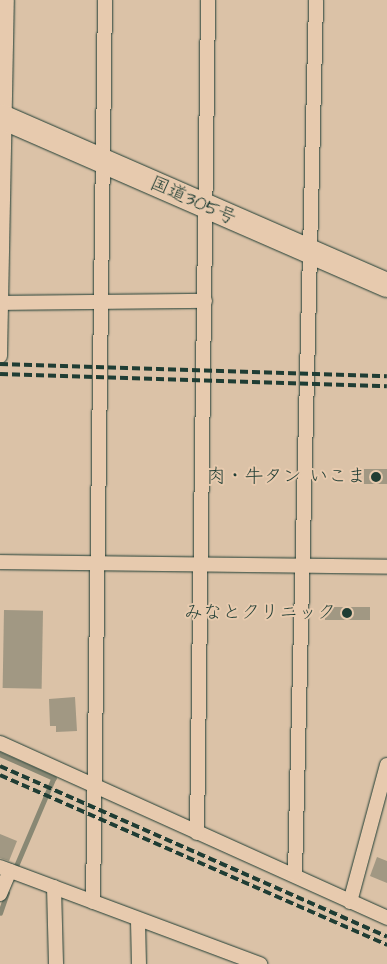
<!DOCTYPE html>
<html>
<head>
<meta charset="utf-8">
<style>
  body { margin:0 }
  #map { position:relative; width:387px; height:964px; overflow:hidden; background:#dbc2a7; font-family:"Architects Daughter","Klee One",sans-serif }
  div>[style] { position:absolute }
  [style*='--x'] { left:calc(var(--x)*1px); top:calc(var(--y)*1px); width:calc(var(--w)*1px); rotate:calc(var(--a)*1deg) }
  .stream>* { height:4.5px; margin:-2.25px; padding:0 2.25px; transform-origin:2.25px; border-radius:2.25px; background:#898874 }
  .building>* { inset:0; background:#a19883; transform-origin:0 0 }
  .roads { filter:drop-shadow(0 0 1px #1f3d34) drop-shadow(0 0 1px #1f3d34) }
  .minor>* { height:14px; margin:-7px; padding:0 7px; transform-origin:7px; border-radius:7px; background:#e7caae }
  .trunk>* { height:24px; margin:-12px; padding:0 12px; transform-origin:12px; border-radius:12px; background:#e7caae }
  .rail>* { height:4px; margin-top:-2px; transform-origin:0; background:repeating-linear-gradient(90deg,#1f3d34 0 8px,transparent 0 12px) }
  .dots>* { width:14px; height:14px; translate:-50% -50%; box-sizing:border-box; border:2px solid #e7caae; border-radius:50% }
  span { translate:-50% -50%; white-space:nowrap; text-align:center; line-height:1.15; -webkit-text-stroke:4px #e7caae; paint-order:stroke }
  .street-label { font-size:19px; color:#1f3d34 }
  .poi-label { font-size:19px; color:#1f3d34 }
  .right { translate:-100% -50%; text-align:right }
</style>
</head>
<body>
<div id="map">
  <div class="stream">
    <i style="--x:0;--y:754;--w:59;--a:24"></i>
    <i style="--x:54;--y:778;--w:95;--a:113"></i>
    <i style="--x:0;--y:913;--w:21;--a:-71"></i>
  </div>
  <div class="building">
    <i style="left:364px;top:469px;width:23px;height:15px"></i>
    <i style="left:325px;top:607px;width:45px;height:13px"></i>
    <i style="left:4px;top:610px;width:39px;height:78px;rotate:1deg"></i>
    <i style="clip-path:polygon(75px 697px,77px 731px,56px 732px,56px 726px,50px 726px,49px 699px)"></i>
    <i style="clip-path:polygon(0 834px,17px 841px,9px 861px,0 858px)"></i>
    <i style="clip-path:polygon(377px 857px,387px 861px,387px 883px,370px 876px)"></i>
  </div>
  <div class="roads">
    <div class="minor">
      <i style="--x:0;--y:303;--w:205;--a:-0.6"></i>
      <i style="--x:0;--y:356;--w:356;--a:-88.9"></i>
      <i style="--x:0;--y:562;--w:387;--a:0.7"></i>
      <i style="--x:0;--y:743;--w:425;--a:24.3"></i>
      <i style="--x:197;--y:833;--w:833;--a:-89.24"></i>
      <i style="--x:0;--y:867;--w:278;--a:20.5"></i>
      <i style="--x:295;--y:874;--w:874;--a:-88.62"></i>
      <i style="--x:54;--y:887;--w:77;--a:88.5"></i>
      <i style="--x:0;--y:894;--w:25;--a:-67"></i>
      <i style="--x:93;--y:902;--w:902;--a:-89.24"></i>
      <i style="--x:350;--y:902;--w:142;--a:-74.9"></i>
      <i style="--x:138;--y:921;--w:43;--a:88.7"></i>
    </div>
    <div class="trunk">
      <i style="--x:0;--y:116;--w:422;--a:23.6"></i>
    </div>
  </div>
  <div class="rail">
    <i style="--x:0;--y:364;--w:387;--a:1.8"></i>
    <i style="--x:0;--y:374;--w:387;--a:1.8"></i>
    <i style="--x:0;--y:766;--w:423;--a:23.8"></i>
    <i style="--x:0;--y:775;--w:423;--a:23.7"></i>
  </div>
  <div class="dots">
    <i style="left:376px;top:477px;background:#1f3d34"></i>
    <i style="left:347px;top:613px;background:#1f3d34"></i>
  </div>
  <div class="street-label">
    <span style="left:193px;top:201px;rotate:24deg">国道305号</span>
  </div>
  <div class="poi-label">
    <span class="right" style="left:366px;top:477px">肉・牛タン いこま</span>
    <span class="right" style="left:336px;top:613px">みなとクリニック</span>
  </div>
</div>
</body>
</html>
